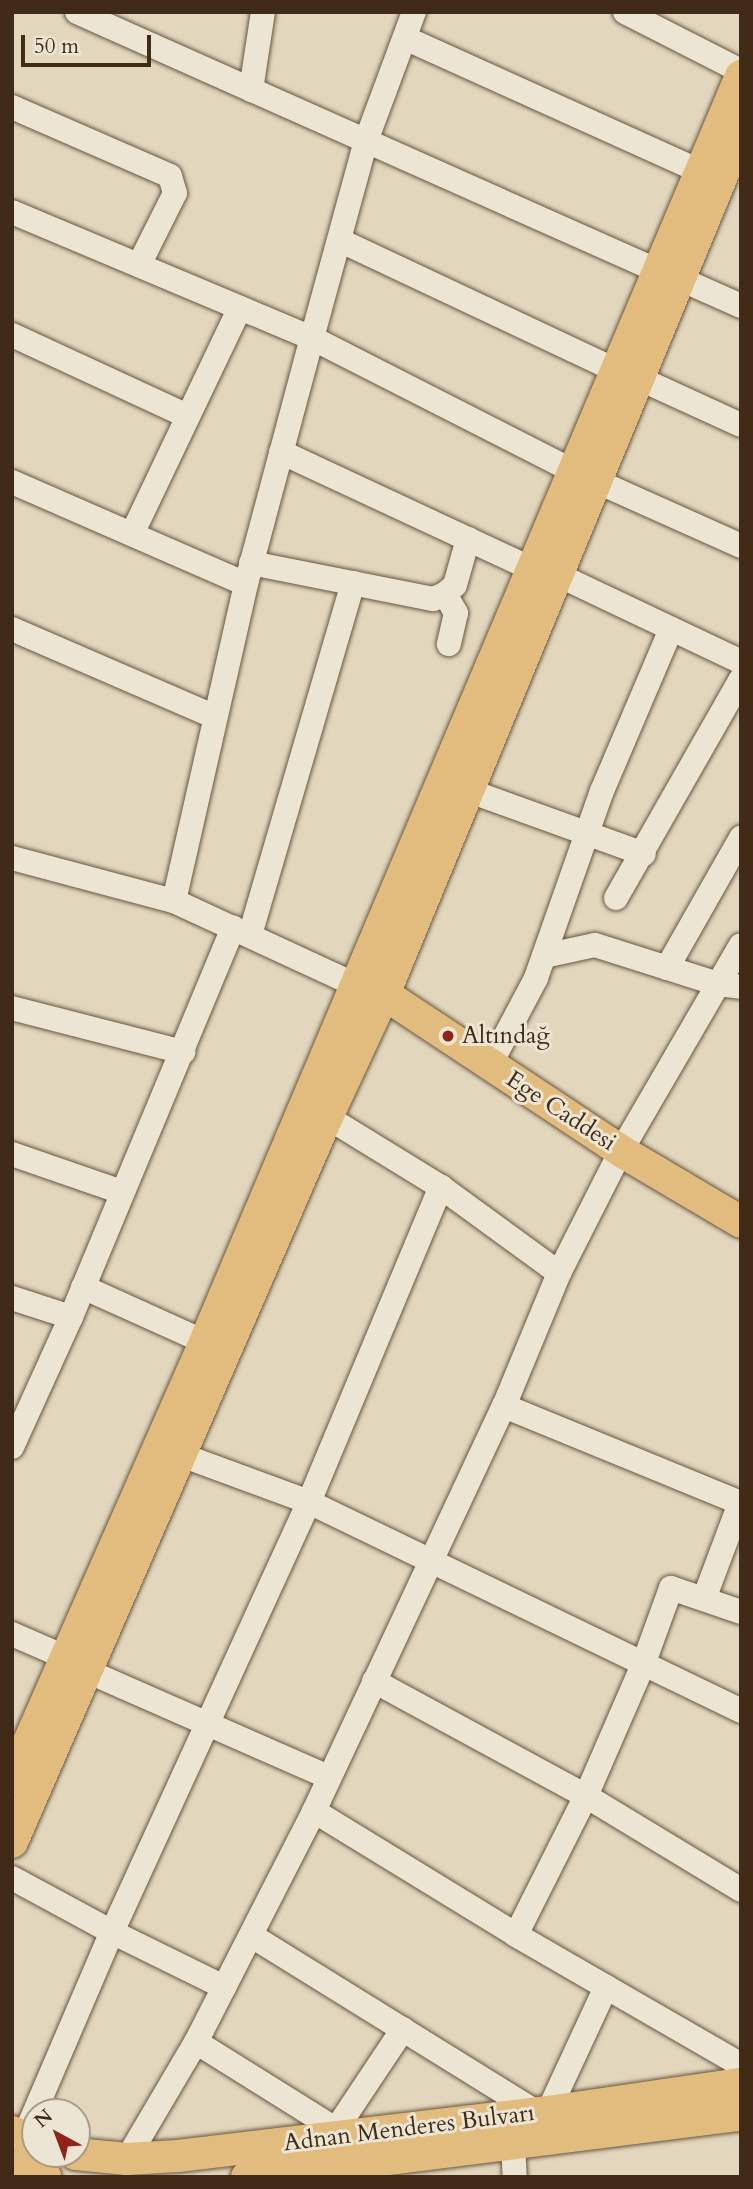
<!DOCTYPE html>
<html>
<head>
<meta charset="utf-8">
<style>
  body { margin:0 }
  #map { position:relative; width:753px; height:2189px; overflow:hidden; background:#e2d7bd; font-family:Cardo,serif }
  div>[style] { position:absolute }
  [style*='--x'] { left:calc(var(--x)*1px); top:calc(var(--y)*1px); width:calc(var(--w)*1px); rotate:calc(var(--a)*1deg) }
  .roads { filter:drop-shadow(0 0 2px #695640) drop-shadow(0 0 2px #695640) }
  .minor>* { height:24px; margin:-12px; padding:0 12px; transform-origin:12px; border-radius:12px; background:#ece5d4 }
  .major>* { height:32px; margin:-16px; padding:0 16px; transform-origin:16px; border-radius:16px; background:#e1bc7e }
  .dots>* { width:19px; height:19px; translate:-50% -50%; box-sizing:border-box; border:4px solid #ece5d4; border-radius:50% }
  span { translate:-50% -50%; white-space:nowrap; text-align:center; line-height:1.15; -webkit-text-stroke:6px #ece5d4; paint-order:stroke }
  .poi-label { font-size:24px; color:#412b16 }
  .left { translate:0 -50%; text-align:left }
  .street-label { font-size:24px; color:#412b16 }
  .frame { position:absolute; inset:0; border:14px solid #412b16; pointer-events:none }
  .north { position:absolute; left:21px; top:2098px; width:70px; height:70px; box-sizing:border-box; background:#ece5d4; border:2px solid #a89b88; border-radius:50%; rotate:319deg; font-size:19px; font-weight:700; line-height:28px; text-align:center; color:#412b16 }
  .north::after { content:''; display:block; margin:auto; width:24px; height:32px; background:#8f2418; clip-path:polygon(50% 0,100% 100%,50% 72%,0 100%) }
  .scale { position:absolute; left:21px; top:35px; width:130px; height:32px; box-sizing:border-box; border:4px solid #412b16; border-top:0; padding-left:9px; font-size:21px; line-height:24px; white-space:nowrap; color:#412b16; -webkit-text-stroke:5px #ece5d4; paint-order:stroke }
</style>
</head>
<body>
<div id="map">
  <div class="roads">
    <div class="minor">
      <i style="--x:77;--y:12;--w:634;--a:24.02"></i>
      <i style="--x:625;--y:12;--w:130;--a:27"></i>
      <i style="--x:405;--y:38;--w:324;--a:24.3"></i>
      <i style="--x:251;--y:90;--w:79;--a:-81.3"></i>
      <i style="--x:12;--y:107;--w:172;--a:23.6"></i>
      <i style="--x:170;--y:176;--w:18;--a:74"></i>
      <i style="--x:175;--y:193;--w:80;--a:116.6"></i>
      <i style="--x:12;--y:212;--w:325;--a:22.8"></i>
      <i style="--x:312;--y:338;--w:295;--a:27"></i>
      <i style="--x:339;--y:240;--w:305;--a:25.2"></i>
      <i style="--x:678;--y:278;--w:69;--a:24"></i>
      <i style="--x:12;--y:335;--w:193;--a:24.8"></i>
      <i style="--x:636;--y:377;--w:115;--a:24.6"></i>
      <i style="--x:281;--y:452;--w:279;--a:25"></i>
      <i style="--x:596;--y:481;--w:159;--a:24.1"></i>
      <i style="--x:12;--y:482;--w:255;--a:23.6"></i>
      <i style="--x:132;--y:534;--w:250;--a:-64.5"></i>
      <i style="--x:251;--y:563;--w:186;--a:11.2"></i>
      <i style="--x:433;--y:599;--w:13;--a:-23"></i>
      <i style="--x:445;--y:594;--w:13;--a:-42"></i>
      <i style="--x:455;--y:585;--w:48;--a:-74.2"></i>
      <i style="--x:556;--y:574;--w:205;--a:25.4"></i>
      <i style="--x:445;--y:594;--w:22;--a:60"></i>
      <i style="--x:456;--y:613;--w:32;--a:103"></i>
      <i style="--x:12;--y:629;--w:221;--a:23.4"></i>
      <i style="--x:467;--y:790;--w:188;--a:19.9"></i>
      <i style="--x:12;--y:858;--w:168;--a:14.9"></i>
      <i style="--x:174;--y:901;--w:198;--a:24.8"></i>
      <i style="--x:616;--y:898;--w:252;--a:-60.3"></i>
      <i style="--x:174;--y:901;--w:325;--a:-77.2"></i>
      <i style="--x:246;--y:584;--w:255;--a:-75"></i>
      <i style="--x:312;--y:338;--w:204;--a:-74.7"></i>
      <i style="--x:366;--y:141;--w:138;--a:-69.6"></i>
      <i style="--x:250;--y:935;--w:367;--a:-73.7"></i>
      <i style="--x:544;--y:956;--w:52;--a:-12.2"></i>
      <i style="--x:595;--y:945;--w:129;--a:17.6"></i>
      <i style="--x:718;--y:984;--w:23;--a:7"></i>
      <i style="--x:667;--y:968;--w:150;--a:-60.4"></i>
      <i style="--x:12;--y:1008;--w:177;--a:14.4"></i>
      <i style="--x:490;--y:1065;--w:98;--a:-62.1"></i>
      <i style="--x:536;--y:978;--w:198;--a:-70.6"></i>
      <i style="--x:602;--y:791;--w:176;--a:-66.9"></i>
      <i style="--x:327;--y:1117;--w:134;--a:31.6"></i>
      <i style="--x:441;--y:1187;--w:146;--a:36.1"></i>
      <i style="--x:12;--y:1154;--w:116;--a:19.1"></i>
      <i style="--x:83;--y:1287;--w:134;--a:24.3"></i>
      <i style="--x:12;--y:1298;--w:62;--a:17.9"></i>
      <i style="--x:504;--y:1406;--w:256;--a:22.3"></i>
      <i style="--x:12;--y:1447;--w:143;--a:-65.6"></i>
      <i style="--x:71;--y:1317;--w:422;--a:-67.4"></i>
      <i style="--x:181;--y:1455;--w:136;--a:20.2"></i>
      <i style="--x:309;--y:1502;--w:480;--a:25.8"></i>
      <i style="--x:704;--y:1599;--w:103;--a:-69.4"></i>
      <i style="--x:12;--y:1634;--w:60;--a:23.6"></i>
      <i style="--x:87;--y:1671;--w:263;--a:23.7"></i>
      <i style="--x:374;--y:1681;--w:241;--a:28.5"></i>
      <i style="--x:586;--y:1796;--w:181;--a:31.2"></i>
      <i style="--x:314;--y:1811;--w:237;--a:31.5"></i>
      <i style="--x:516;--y:1935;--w:260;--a:30"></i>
      <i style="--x:12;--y:1878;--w:114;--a:28.4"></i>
      <i style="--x:112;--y:1932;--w:125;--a:26.2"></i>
      <i style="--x:516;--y:1935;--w:156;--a:-63.3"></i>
      <i style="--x:586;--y:1796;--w:143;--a:-66.5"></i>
      <i style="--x:643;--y:1665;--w:82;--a:-70"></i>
      <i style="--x:671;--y:1588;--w:74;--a:18.9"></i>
      <i style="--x:252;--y:1936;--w:334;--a:31.8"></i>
      <i style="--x:196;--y:2042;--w:176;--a:32"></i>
      <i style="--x:548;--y:2112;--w:138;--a:-65.1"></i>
      <i style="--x:337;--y:2128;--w:119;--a:-56.3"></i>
      <i style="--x:24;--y:2137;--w:223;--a:-66.8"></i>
      <i style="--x:112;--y:1932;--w:473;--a:-65.4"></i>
      <i style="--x:309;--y:1502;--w:342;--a:-67.3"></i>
      <i style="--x:513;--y:2144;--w:33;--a:87"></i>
      <i style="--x:127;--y:2159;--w:136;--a:-59.5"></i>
      <i style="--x:196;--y:2042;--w:259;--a:-62.9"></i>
      <i style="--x:314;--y:1811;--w:447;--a:-64.9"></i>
      <i style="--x:504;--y:1406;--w:144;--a:-67.5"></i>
      <i style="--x:559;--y:1273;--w:137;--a:-63.1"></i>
      <i style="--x:621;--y:1151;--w:238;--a:-59.8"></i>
    </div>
    <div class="major">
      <i style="--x:365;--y:988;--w:20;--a:18"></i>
      <i style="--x:384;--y:994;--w:284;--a:33.5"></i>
      <i style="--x:621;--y:1151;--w:139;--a:30.6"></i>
      <i style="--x:12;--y:1780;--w:479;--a:-66.2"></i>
      <i style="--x:205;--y:1342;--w:1375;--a:-67.05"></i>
      <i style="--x:12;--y:1842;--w:790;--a:-66.52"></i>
      <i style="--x:327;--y:1117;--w:136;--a:-65.1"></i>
      <i style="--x:384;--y:994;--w:935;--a:-67.55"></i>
      <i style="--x:12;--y:2132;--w:25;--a:21"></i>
      <i style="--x:76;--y:2154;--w:51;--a:5.6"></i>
      <i style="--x:127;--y:2159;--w:51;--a:-3.4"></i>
      <i style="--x:178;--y:2156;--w:373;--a:-6.8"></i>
      <i style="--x:548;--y:2112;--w:195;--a:-8.3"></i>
      <i style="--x:12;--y:2166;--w:35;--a:18"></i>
      <i style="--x:247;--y:2177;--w:498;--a:-7.2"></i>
    </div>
  </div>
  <div class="dots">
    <i style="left:448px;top:1036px;background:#8f2418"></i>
  </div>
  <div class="poi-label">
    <span class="left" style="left:462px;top:1036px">Altındağ</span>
  </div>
  <div class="street-label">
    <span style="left:561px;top:1111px;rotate:33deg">Ege Caddesi</span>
    <span style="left:409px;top:2128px;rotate:-7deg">Adnan Menderes Bulvarı</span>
  </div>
  <div class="frame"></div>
  <div class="north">N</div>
  <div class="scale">50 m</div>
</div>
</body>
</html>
